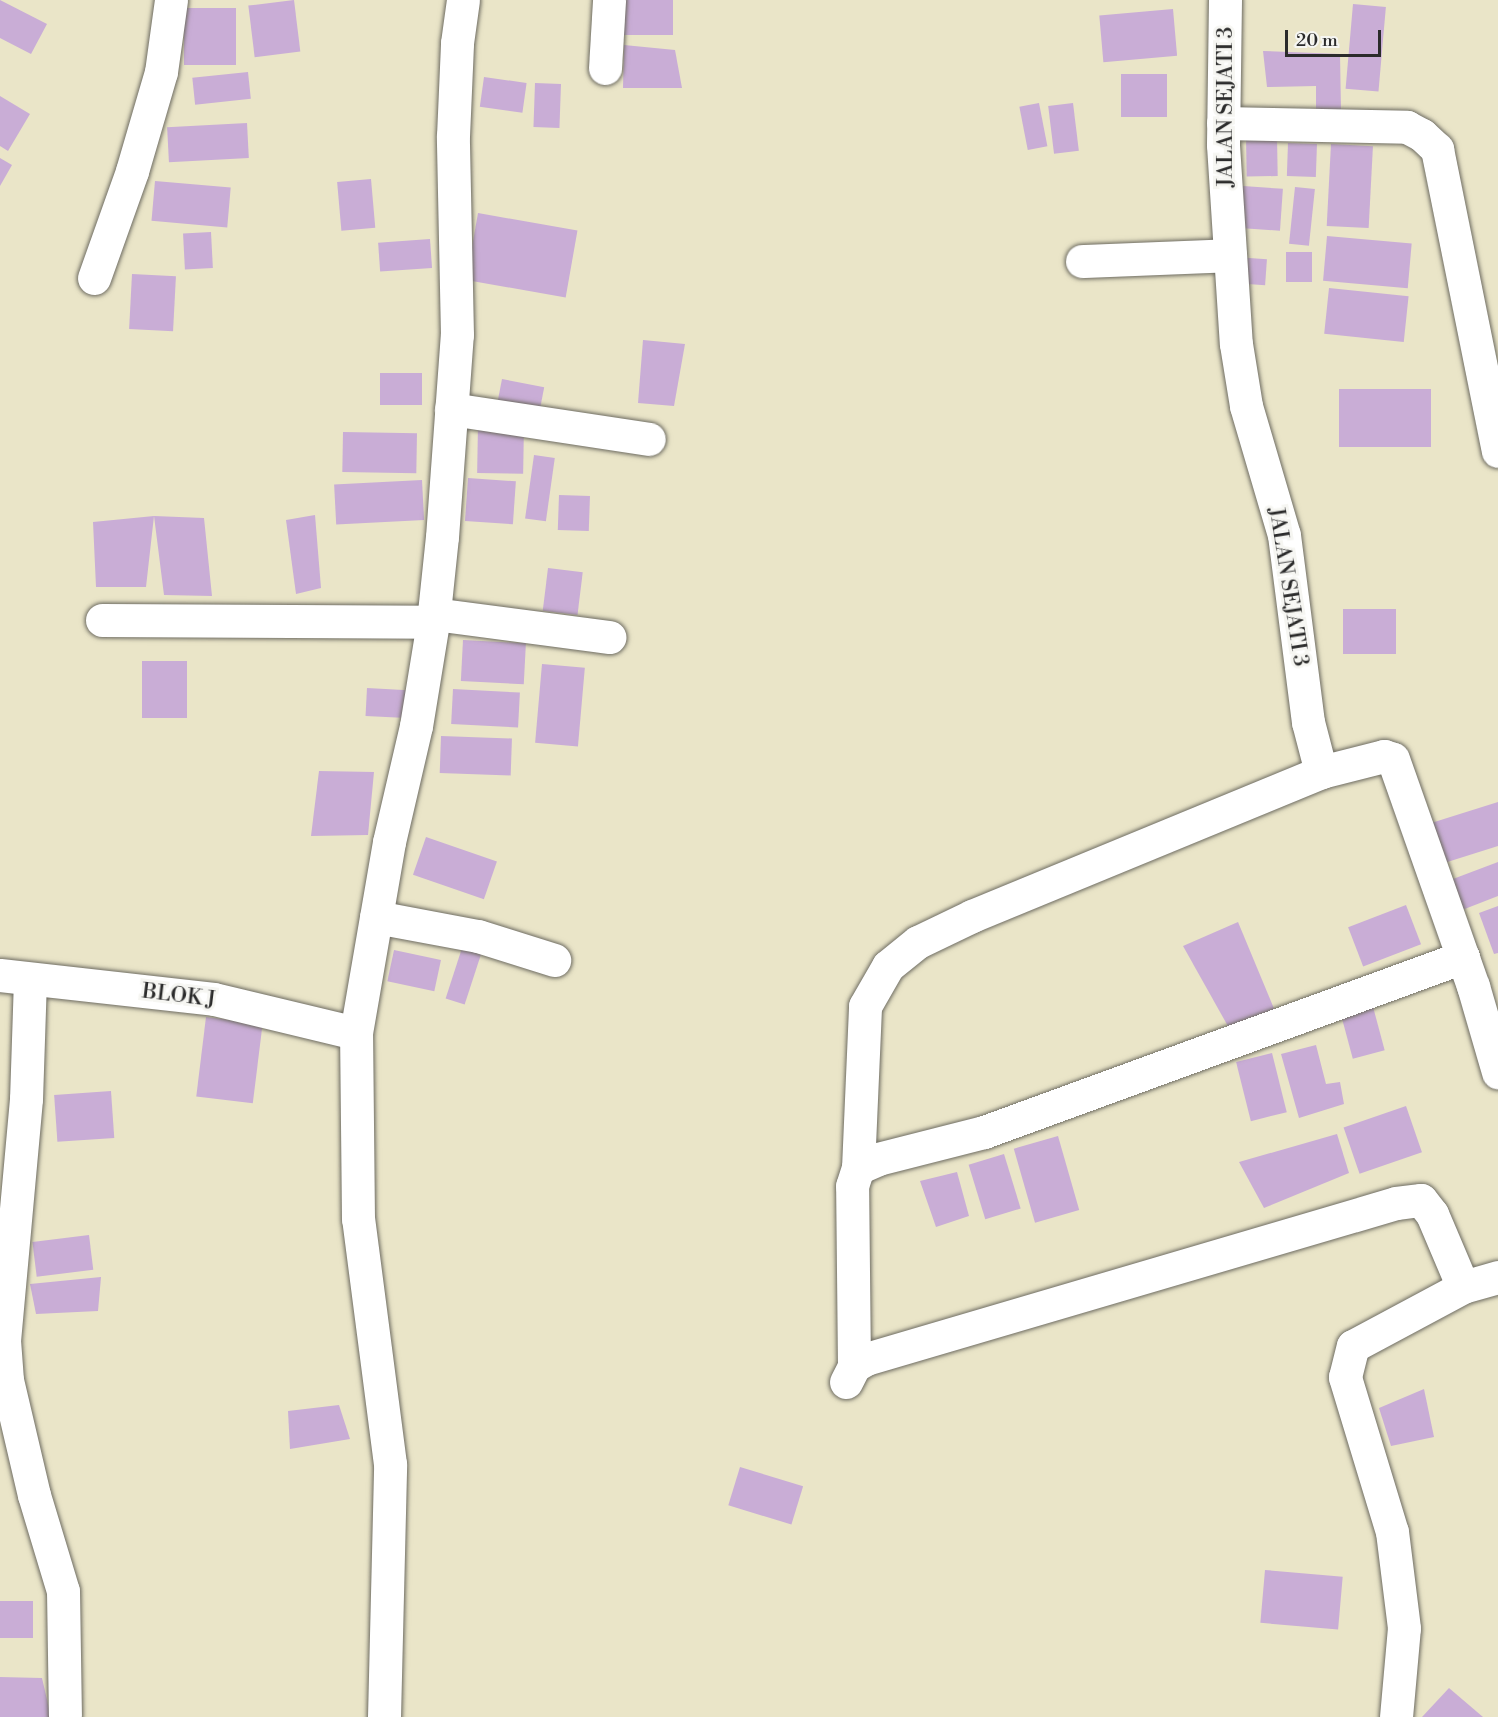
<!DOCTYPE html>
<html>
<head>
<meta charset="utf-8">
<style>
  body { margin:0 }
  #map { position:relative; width:1498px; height:1717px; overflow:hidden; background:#eae5c8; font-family:"Libre Bodoni",serif }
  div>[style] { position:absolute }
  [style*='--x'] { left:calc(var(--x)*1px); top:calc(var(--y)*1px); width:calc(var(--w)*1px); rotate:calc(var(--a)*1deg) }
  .building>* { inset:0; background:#c9add6; transform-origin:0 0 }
  .roads { filter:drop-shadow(0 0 2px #6e6c62) drop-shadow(0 0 2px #6e6c62) }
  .minor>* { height:33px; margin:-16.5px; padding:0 16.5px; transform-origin:16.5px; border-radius:16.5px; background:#fff }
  span { translate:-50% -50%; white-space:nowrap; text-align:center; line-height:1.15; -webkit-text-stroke:6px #f6f6f2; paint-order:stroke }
  .street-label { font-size:21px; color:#2b2b2b }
  .scale { position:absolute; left:1285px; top:30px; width:96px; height:27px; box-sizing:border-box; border:3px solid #2b2b2b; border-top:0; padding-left:8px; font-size:18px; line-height:21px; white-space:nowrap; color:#2b2b2b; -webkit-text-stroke:4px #f6f6f2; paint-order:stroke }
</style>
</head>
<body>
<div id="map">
  <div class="building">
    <i style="clip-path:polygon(0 0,47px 24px,31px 54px,0 38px)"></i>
    <i style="left:294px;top:0;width:52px;height:46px;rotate:83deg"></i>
    <i style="left:621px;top:0;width:52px;height:35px"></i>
    <i style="left:1353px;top:4px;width:33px;height:85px;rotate:5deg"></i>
    <i style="left:184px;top:8px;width:52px;height:57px"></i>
    <i style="left:1173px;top:9px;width:47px;height:74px;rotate:85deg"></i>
    <i style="clip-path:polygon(624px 45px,675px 50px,682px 88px,623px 88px)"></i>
    <i style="clip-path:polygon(1263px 51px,1340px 54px,1341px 110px,1316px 111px,1316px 86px,1267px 87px)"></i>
    <i style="left:248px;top:72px;width:27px;height:56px;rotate:84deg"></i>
    <i style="left:1121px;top:74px;width:46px;height:43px"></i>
    <i style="left:484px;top:77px;width:43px;height:30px;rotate:8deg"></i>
    <i style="left:535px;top:83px;width:26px;height:44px;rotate:2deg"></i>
    <i style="clip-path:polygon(0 96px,30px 114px,8px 151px,0 146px)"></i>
    <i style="left:1039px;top:103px;width:44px;height:20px;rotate:79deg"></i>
    <i style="left:1073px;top:103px;width:48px;height:25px;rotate:83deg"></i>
    <i style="left:247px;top:123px;width:35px;height:80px;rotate:87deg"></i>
    <i style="left:1277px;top:136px;width:40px;height:31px;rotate:89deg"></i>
    <i style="left:1288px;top:143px;width:29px;height:33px;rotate:2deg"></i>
    <i style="left:1331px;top:144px;width:42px;height:82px;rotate:3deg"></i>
    <i style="clip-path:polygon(0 158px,12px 165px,0 186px)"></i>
    <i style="left:371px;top:179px;width:49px;height:34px;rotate:85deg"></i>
    <i style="left:155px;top:181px;width:76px;height:40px;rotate:5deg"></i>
    <i style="left:1243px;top:186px;width:40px;height:42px;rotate:4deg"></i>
    <i style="left:1295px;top:187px;width:20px;height:57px;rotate:6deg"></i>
    <i style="left:478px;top:213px;width:101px;height:68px;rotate:10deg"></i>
    <i style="left:211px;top:232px;width:36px;height:28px;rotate:87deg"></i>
    <i style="left:1327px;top:236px;width:85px;height:45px;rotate:5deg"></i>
    <i style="left:430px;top:239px;width:29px;height:52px;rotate:86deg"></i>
    <i style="left:1286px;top:252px;width:26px;height:30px"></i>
    <i style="left:1235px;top:257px;width:32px;height:26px;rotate:4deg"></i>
    <i style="left:132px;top:274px;width:44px;height:55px;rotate:3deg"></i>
    <i style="left:1329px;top:288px;width:80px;height:46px;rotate:6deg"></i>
    <i style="clip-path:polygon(643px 340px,685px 344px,674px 406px,638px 403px)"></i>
    <i style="left:380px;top:373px;width:42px;height:32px"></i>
    <i style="left:502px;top:379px;width:43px;height:34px;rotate:11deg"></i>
    <i style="left:1339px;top:389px;width:92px;height:58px"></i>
    <i style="left:478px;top:424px;width:46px;height:49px;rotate:1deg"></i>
    <i style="left:343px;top:432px;width:74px;height:40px;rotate:1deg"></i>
    <i style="left:534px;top:455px;width:21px;height:64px;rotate:8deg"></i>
    <i style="left:468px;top:478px;width:48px;height:43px;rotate:4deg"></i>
    <i style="left:422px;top:480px;width:40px;height:88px;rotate:87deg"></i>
    <i style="left:559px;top:495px;width:31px;height:35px;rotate:2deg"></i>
    <i style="clip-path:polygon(315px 515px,321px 588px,296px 594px,286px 520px)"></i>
    <i style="clip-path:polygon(154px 516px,204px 518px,212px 596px,164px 595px,154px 516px,146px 587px,96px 587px,93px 522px)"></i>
    <i style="left:548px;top:568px;width:35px;height:43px;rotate:7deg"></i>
    <i style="left:1396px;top:609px;width:45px;height:53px;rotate:90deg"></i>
    <i style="left:463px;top:640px;width:63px;height:41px;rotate:3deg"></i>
    <i style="left:142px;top:661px;width:45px;height:57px"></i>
    <i style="left:542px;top:664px;width:43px;height:79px;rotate:5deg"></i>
    <i style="left:367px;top:688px;width:41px;height:28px;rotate:3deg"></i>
    <i style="left:453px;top:689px;width:67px;height:35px;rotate:3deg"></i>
    <i style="left:441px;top:736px;width:71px;height:37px;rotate:2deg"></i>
    <i style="clip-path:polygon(319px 771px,374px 772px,368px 835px,311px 836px)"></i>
    <i style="clip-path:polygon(1498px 802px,1498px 846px,1441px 864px,1428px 824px)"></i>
    <i style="left:426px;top:837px;width:75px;height:40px;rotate:19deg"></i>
    <i style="clip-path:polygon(1498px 862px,1498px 896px,1457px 912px,1445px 882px)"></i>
    <i style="left:1406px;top:905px;width:42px;height:62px;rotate:69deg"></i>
    <i style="clip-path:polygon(1498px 906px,1498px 953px,1494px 954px,1479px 913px)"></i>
    <i style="clip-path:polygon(1238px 922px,1275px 1011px,1229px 1028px,1183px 946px)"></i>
    <i style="left:462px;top:948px;width:20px;height:53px;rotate:18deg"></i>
    <i style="left:394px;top:950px;width:48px;height:32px;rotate:12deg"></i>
    <i style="left:1372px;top:1003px;width:49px;height:33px;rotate:75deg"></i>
    <i style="left:206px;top:1017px;width:57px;height:80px;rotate:7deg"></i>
    <i style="clip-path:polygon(1316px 1045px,1326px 1084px,1340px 1082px,1344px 1104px,1299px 1118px,1281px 1054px)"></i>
    <i style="left:1272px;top:1053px;width:61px;height:37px;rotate:76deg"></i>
    <i style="left:111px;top:1091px;width:47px;height:57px;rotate:86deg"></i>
    <i style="left:1406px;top:1106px;width:49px;height:66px;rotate:71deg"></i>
    <i style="clip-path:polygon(1337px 1134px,1349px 1173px,1264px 1208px,1239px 1162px)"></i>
    <i style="left:1058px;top:1136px;width:77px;height:46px;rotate:74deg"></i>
    <i style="left:1004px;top:1154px;width:57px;height:37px;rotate:73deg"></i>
    <i style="clip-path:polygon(957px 1172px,969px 1216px,936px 1227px,920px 1181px)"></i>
    <i style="left:89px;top:1235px;width:35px;height:57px;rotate:83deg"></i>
    <i style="clip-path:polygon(101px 1277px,98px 1311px,36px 1314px,30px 1284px)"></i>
    <i style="clip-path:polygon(1424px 1389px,1434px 1437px,1391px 1446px,1379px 1408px)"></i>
    <i style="clip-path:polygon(339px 1405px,350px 1439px,290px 1449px,288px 1411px)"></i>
    <i style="left:740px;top:1467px;width:66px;height:40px;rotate:17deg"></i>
    <i style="left:1265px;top:1570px;width:78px;height:53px;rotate:5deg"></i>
    <i style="left:0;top:1601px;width:33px;height:37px"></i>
    <i style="clip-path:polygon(0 1677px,42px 1678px,51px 1717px,0 1717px)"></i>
    <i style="clip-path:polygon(1449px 1688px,1483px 1717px,1422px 1717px)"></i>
  </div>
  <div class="roads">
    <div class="minor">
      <i style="--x:1225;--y:0;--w:145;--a:90.8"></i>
      <i style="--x:1223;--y:145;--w:199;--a:86.3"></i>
      <i style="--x:1236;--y:344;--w:63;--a:80.8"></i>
      <i style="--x:1246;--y:406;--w:134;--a:73.6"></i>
      <i style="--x:1284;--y:535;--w:189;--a:82.7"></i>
      <i style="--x:1308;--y:722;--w:52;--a:75.4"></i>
      <i style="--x:1321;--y:772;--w:65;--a:-14.3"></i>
      <i style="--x:1384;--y:756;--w:9;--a:18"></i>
      <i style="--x:1393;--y:759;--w:241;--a:70.6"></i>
      <i style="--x:1473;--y:986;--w:90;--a:73.8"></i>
      <i style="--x:605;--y:68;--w:68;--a:-86.6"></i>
      <i style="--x:1223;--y:123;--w:184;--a:1.2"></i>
      <i style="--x:1407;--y:127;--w:17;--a:28"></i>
      <i style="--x:1422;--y:135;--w:21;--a:43"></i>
      <i style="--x:1437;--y:149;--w:308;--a:78.6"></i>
      <i style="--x:1082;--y:261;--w:148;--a:-2.3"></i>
      <i style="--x:94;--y:278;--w:114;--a:-70.4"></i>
      <i style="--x:132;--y:171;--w:103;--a:-73.7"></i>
      <i style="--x:161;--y:72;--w:73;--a:-82.1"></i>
      <i style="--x:451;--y:409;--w:200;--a:8.6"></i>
      <i style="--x:434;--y:614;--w:177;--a:7.5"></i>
      <i style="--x:102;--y:620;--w:331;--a:0.3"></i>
      <i style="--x:376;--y:917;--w:104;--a:10.6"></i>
      <i style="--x:478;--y:936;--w:80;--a:17.5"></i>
      <i style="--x:0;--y:975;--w:215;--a:6.4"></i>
      <i style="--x:214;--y:999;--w:146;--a:13.5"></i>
      <i style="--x:30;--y:979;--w:120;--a:91.9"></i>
      <i style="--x:26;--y:1099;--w:242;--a:95.2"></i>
      <i style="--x:4;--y:1340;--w:40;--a:85.7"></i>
      <i style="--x:7;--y:1380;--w:118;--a:76.8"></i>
      <i style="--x:34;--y:1495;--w:100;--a:73.2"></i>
      <i style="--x:63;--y:1591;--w:124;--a:89.1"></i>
      <i style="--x:858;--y:1168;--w:162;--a:-87.5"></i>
      <i style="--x:865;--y:1006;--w:46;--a:-60.1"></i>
      <i style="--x:888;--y:966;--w:38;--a:-39"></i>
      <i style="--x:918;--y:942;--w:60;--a:-25.7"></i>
      <i style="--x:972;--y:916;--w:378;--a:-22.4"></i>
      <i style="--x:854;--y:1366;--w:180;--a:-90.6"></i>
      <i style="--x:852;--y:1186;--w:19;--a:-72"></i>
      <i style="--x:858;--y:1168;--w:22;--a:-24"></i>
      <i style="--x:878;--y:1159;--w:109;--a:-14.3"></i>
      <i style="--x:984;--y:1132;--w:510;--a:-20.07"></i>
      <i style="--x:846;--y:1382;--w:18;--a:-63"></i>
      <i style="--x:854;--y:1366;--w:14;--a:-30"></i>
      <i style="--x:866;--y:1359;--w:552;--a:-16.4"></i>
      <i style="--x:1396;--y:1203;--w:25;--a:-7"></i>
      <i style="--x:1421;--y:1200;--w:18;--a:52"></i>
      <i style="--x:1432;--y:1214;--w:79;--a:67"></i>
      <i style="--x:384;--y:1717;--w:253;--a:-88.6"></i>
      <i style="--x:390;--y:1464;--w:247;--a:-97.4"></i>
      <i style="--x:358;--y:1219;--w:186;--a:-90.6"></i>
      <i style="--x:356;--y:1033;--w:194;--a:-80.2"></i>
      <i style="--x:389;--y:842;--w:119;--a:-76.9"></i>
      <i style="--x:416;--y:726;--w:105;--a:-80.7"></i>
      <i style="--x:433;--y:622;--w:85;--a:-84"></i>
      <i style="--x:442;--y:537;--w:203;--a:-85.8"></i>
      <i style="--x:457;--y:335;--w:199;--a:-91.2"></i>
      <i style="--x:453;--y:136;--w:93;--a:-87.5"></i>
      <i style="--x:457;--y:43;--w:43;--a:-82.1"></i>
      <i style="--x:1396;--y:1717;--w:89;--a:-84.9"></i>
      <i style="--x:1404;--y:1628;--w:97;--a:-97.1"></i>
      <i style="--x:1392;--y:1532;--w:162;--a:-106.9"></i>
      <i style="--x:1345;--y:1377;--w:32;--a:-76"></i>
      <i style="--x:1353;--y:1346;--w:125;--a:-28.2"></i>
      <i style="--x:1463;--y:1287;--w:36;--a:-16"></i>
    </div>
  </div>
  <div class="street-label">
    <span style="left:1226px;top:107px;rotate:-90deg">JALAN SEJATI 3</span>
    <span style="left:1288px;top:587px;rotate:81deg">JALAN SEJATI 3</span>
    <span style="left:179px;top:996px;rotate:7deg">BLOK J</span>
  </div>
  <div class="scale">20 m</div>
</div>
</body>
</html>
